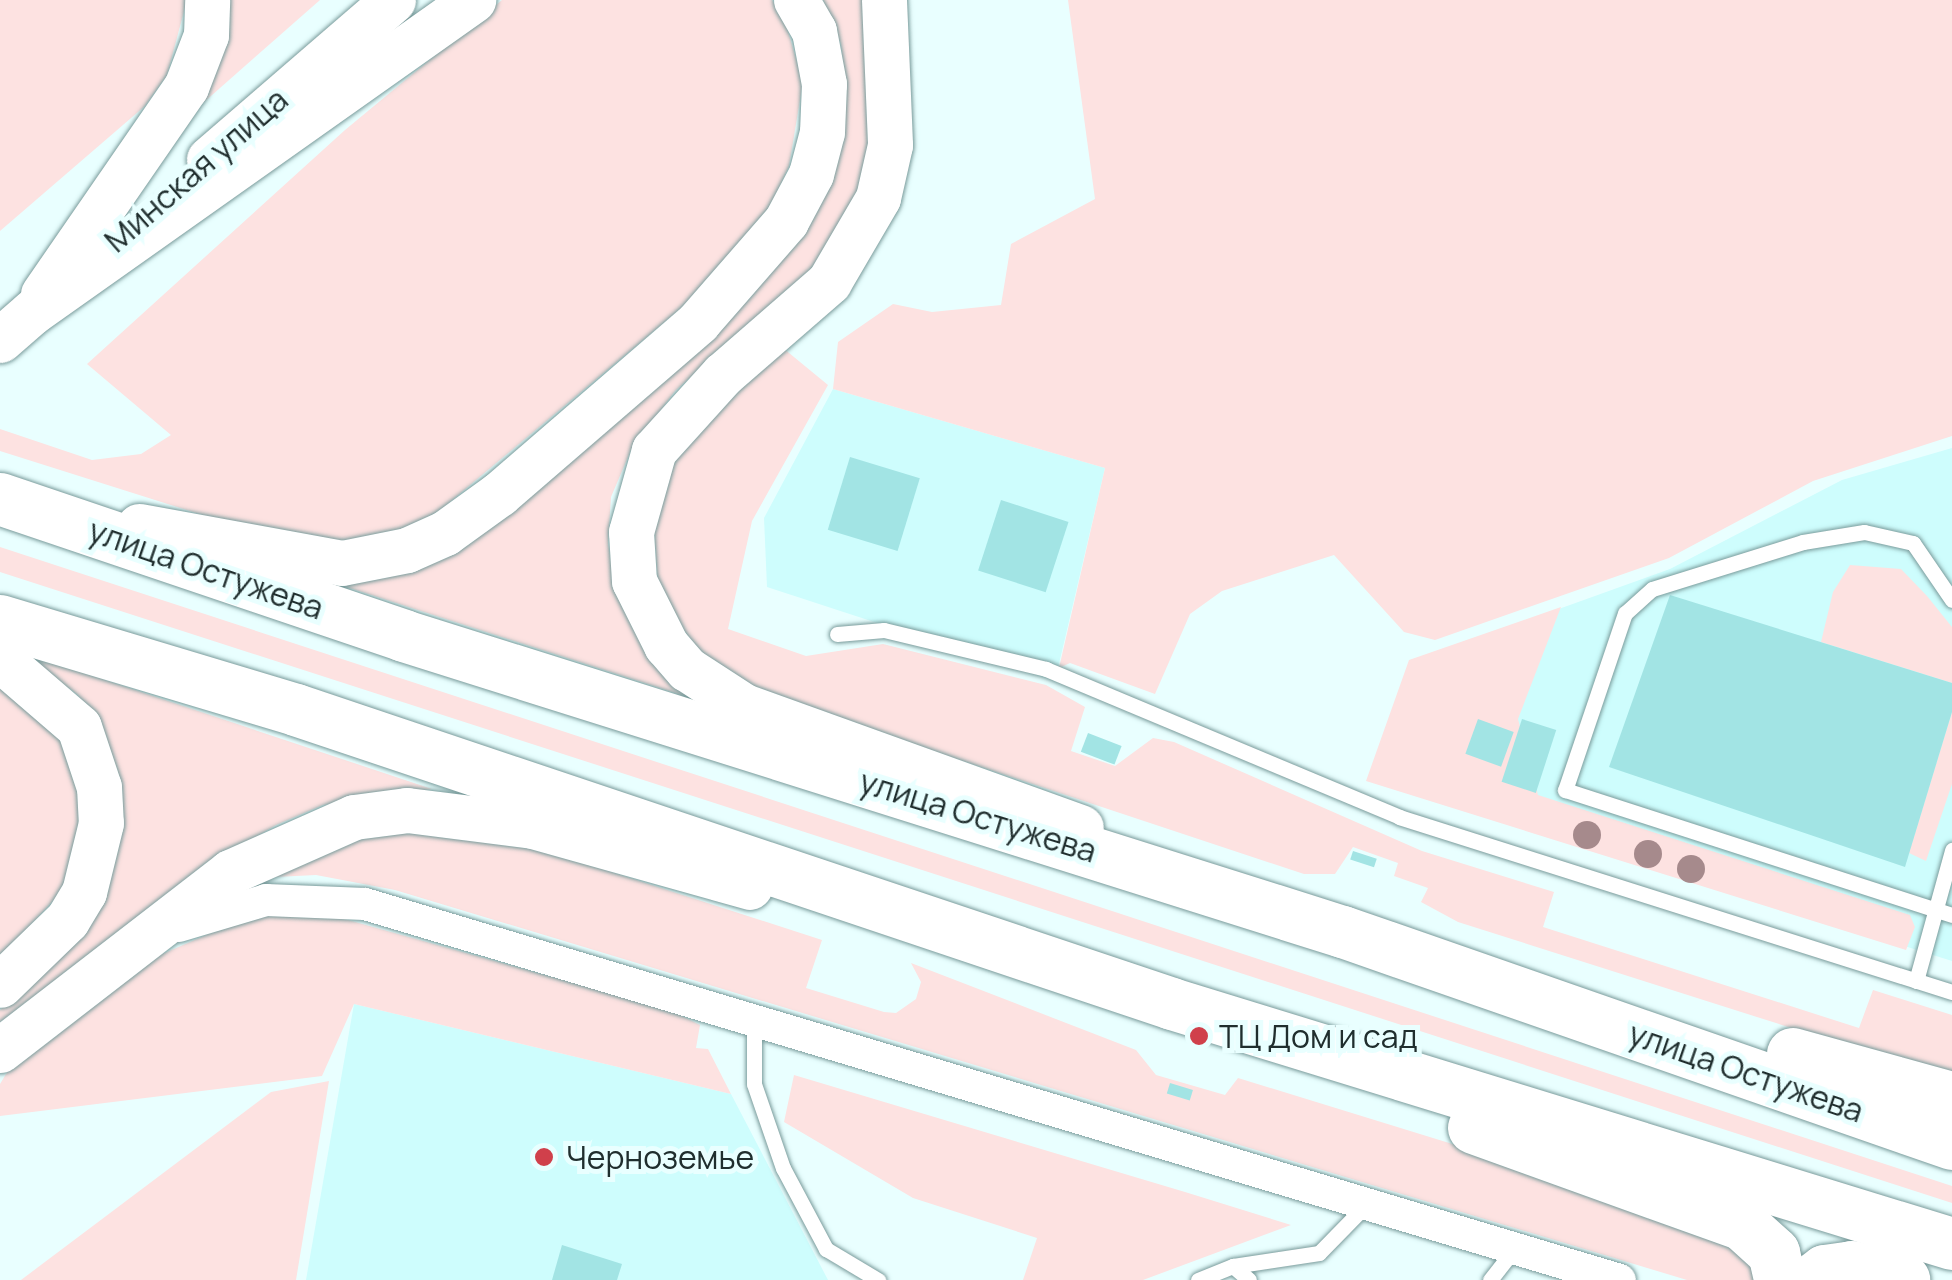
<!DOCTYPE html>
<html>
<head>
<meta charset="utf-8">
<style>
  body { margin:0 }
  #map { position:relative; width:1952px; height:1280px; overflow:hidden; background:#e9ffff; font-family:Manrope,sans-serif }
  div>[style] { position:absolute }
  [style*='--x'] { left:calc(var(--x)*1px); top:calc(var(--y)*1px); width:calc(var(--w)*1px); rotate:calc(var(--a)*1deg) }
  .built>* { inset:0; background:#cefdfd }
  .green>* { inset:0; background:#fde2e1 }
  .building>* { inset:0; background:#a2e4e4; transform-origin:0 0 }
  .roads { filter:drop-shadow(0 0 2px #799b9b) drop-shadow(0 0 2px #799b9b) }
  .lane>* { height:15px; margin:-7.5px; padding:0 7.5px; transform-origin:7.5px; border-radius:7.5px; background:#fff }
  .street>* { height:32px; margin:-16px; padding:0 16px; transform-origin:16px; border-radius:16px; background:#fff }
  .secondary>* { height:45px; margin:-22.5px; padding:0 22.5px; transform-origin:22.5px; border-radius:22.5px; background:#fff }
  .primary>* { height:52px; margin:-26px; padding:0 26px; transform-origin:26px; border-radius:26px; background:#fff }
  .trees>* { width:28px; height:28px; margin:-14px; border-radius:50%; background:#a68a8c }
  .dots>* { width:28px; height:28px; translate:-50% -50%; box-sizing:border-box; border:5px solid #e9ffff; border-radius:50% }
  span { translate:-50% -50%; white-space:nowrap; text-align:center; line-height:1.15; -webkit-text-stroke:10px #e9ffff; paint-order:stroke }
  .street-label { font-size:32px; color:#202e2e }
  .poi-label { font-size:32px; color:#202e2e }
  .left { translate:0 -50%; text-align:left }
</style>
</head>
<body>
<div id="map">
  <div class="built">
    <i style="clip-path:polygon(833px 389px,1105px 468px,1055px 681px,767px 587px,764px 518px)"></i>
    <i style="clip-path:polygon(1952px 448px,1952px 961px,1370px 778px,1414px 661px,1670px 569px,1842px 480px)"></i>
    <i style="clip-path:polygon(354px 1004px,731px 1094px,828px 1280px,306px 1280px)"></i>
  </div>
  <div class="green">
    <i style="clip-path:polygon(0 0,187px 0,167px 75px,145px 106px,0 231px)"></i>
    <i style="clip-path:polygon(227px 0,320px 0,203px 103px,199px 98px)"></i>
    <i style="clip-path:polygon(502px 0,772px 0,784px 18px,803px 82px,789px 166px,768px 212px,686px 304px,438px 512px,377px 541px,288px 542px,0 451px,0 429px,92px 460px,141px 454px,171px 435px,87px 364px,345px 130px)"></i>
    <i style="clip-path:polygon(823px 0,866px 0,874px 105px,865px 179px,815px 266px,675px 391px,631px 450px,611px 497px,608px 544px,615px 583px,694px 699px,331px 582px,409px 571px,720px 329px,751px 297px,806px 226px,845px 80px,841px 44px)"></i>
    <i style="clip-path:polygon(1068px 0,1952px 0,1952px 436px,1813px 481px,1669px 558px,1435px 640px,1404px 632px,1334px 555px,1222px 591px,1190px 614px,1155px 694px,1070px 663px,1059px 668px,1105px 468px,833px 389px,838px 342px,893px 304px,932px 312px,1001px 305px,1011px 244px,1095px 199px)"></i>
    <i style="clip-path:polygon(783px 348px,828px 385px,752px 521px,728px 629px,806px 656px,883px 644px,1046px 685px,1085px 707px,1071px 751px,1115px 766px,1153px 738px,1174px 742px,1422px 851px,1554px 892px,1543px 927px,1859px 1028px,1873px 990px,1952px 1015px,1952px 1079px,1458px 922px,1421px 902px,1428px 888px,1394px 876px,1398px 863px,1353px 847px,1335px 874px,1304px 874px,776px 699px,707px 661px,659px 597px,652px 501px,686px 435px)"></i>
    <i style="clip-path:polygon(0 547px,1952px 1186px,1952px 1203px,0 572px)"></i>
    <i style="clip-path:polygon(1850px 565px,1901px 569px,1927px 596px,1952px 627px,1952px 683px,1821px 642px,1833px 592px)"></i>
    <i style="clip-path:polygon(1561px 607px,1518px 719px,1538px 795px,1910px 915px,1915px 927px,1906px 950px,1366px 781px,1409px 660px)"></i>
    <i style="clip-path:polygon(21px 652px,432px 789px,323px 805px,276px 825px,229px 853px,0 1022px,0 1010px,69px 947px,112px 870px,120px 826px,117px 770px,104px 734px,78px 695px)"></i>
    <i style="clip-path:polygon(0 679px,64px 737px,79px 769px,80px 833px,63px 890px,0 958px)"></i>
    <i style="clip-path:polygon(1952px 712px,1952px 784px,1926px 861px,1909px 853px)"></i>
    <i style="clip-path:polygon(383px 829px,531px 846px,822px 940px,806px 988px,884px 1012px,896px 1013px,916px 999px,921px 982px,911px 963px,1136px 1050px,1156px 1075px,1225px 1095px,1238px 1078px,1514px 1163px,1738px 1242px,1760px 1280px,1687px 1280px,395px 890px,316px 875px,255px 878px)"></i>
    <i style="clip-path:polygon(323px 913px,670px 1010px,700px 1025px,696px 1048px,708px 1049px,731px 1094px,354px 1004px,322px 1076px,0 1116px,0 1084px,12px 1064px,160px 955px,250px 916px)"></i>
    <i style="clip-path:polygon(794px 1075px,1185px 1192px,1291px 1225px,1143px 1280px,1023px 1280px,1037px 1238px,913px 1198px,784px 1122px)"></i>
    <i style="clip-path:polygon(329px 1081px,296px 1280px,21px 1280px,271px 1092px)"></i>
  </div>
  <div class="building">
    <i style="left:850px;top:457px;width:73px;height:76px;rotate:17deg"></i>
    <i style="left:1001px;top:500px;width:71px;height:74px;rotate:18deg"></i>
    <i style="clip-path:polygon(1670px 595px,1952px 683px,1952px 712px,1905px 867px,1609px 767px)"></i>
    <i style="left:1478px;top:719px;width:38px;height:37px;rotate:20deg"></i>
    <i style="left:1522px;top:719px;width:36px;height:66px;rotate:18deg"></i>
    <i style="left:1088px;top:733px;width:36px;height:20px;rotate:21deg"></i>
    <i style="left:1353px;top:851px;width:25px;height:9px;rotate:18deg"></i>
    <i style="left:1170px;top:1083px;width:24px;height:11px;rotate:17deg"></i>
    <i style="clip-path:polygon(562px 1245px,622px 1264px,617px 1280px,552px 1280px)"></i>
  </div>
  <div class="roads">
    <div class="lane">
      <i style="--x:1952;--y:600;--w:69;--a:-124.4"></i>
      <i style="--x:1913;--y:543;--w:50;--a:-167.3"></i>
      <i style="--x:1864;--y:532;--w:62;--a:170.7"></i>
      <i style="--x:1803;--y:542;--w:158;--a:162.7"></i>
      <i style="--x:1652;--y:589;--w:36;--a:138"></i>
      <i style="--x:1625;--y:613;--w:187;--a:108.7"></i>
      <i style="--x:1565;--y:790;--w:407;--a:17.9"></i>
      <i style="--x:837;--y:634;--w:47;--a:-4.9"></i>
      <i style="--x:884;--y:630;--w:167;--a:13.5"></i>
      <i style="--x:1046;--y:669;--w:383;--a:22.7"></i>
      <i style="--x:1399;--y:817;--w:580;--a:17.56"></i>
      <i style="--x:1916;--y:981;--w:136;--a:-74.6"></i>
      <i style="--x:754;--y:1022;--w:62;--a:90"></i>
      <i style="--x:754;--y:1084;--w:89;--a:71"></i>
      <i style="--x:783;--y:1168;--w:92;--a:62"></i>
      <i style="--x:826;--y:1249;--w:61;--a:30.8"></i>
      <i style="--x:1233;--y:1266;--w:21;--a:41"></i>
      <i style="--x:1198;--y:1280;--w:38;--a:-22"></i>
      <i style="--x:1233;--y:1266;--w:87;--a:-8.6"></i>
      <i style="--x:1319;--y:1253;--w:66;--a:-45.6"></i>
      <i style="--x:1490;--y:1280;--w:39;--a:-52"></i>
    </div>
    <div class="street">
      <i style="--x:179;--y:926;--w:91;--a:-16.6"></i>
      <i style="--x:266;--y:900;--w:99;--a:2.3"></i>
      <i style="--x:365;--y:904;--w:1310;--a:16.68"></i>
    </div>
    <div class="secondary">
      <i style="--x:884;--y:0;--w:145;--a:87.6"></i>
      <i style="--x:890;--y:145;--w:54;--a:102.8"></i>
      <i style="--x:878;--y:198;--w:97;--a:120.3"></i>
      <i style="--x:829;--y:282;--w:140;--a:139"></i>
      <i style="--x:723;--y:374;--w:103;--a:132.2"></i>
      <i style="--x:654;--y:450;--w:85;--a:105.7"></i>
      <i style="--x:631;--y:532;--w:49;--a:86.5"></i>
      <i style="--x:634;--y:581;--w:72;--a:63.4"></i>
      <i style="--x:666;--y:645;--w:32;--a:49"></i>
      <i style="--x:687;--y:669;--w:68;--a:33"></i>
      <i style="--x:744;--y:706;--w:358;--a:19.8"></i>
      <i style="--x:209;--y:159;--w:243;--a:-40.8"></i>
      <i style="--x:43;--y:294;--w:252;--a:-55.4"></i>
      <i style="--x:186;--y:87;--w:56;--a:-69"></i>
      <i style="--x:206;--y:35;--w:35;--a:-88"></i>
      <i style="--x:31;--y:313;--w:542;--a:-35.3"></i>
      <i style="--x:0;--y:340;--w:73;--a:-41.1"></i>
      <i style="--x:139;--y:526;--w:206;--a:10.3"></i>
      <i style="--x:342;--y:563;--w:66;--a:-11.3"></i>
      <i style="--x:407;--y:550;--w:42;--a:-24.1"></i>
      <i style="--x:445;--y:533;--w:67;--a:-35.8"></i>
      <i style="--x:499;--y:494;--w:263;--a:-40.8"></i>
      <i style="--x:698;--y:322;--w:134;--a:-48.9"></i>
      <i style="--x:786;--y:221;--w:53;--a:-62"></i>
      <i style="--x:811;--y:174;--w:43;--a:-75.3"></i>
      <i style="--x:822;--y:132;--w:48;--a:-87.6"></i>
      <i style="--x:824;--y:84;--w:54;--a:-100.7"></i>
      <i style="--x:814;--y:31;--w:36;--a:-120"></i>
      <i style="--x:0;--y:659;--w:104;--a:40.7"></i>
      <i style="--x:79;--y:727;--w:63;--a:71.6"></i>
      <i style="--x:99;--y:787;--w:36;--a:87"></i>
      <i style="--x:101;--y:823;--w:71;--a:103.8"></i>
      <i style="--x:84;--y:892;--w:33;--a:121"></i>
      <i style="--x:67;--y:920;--w:93;--a:135.9"></i>
      <i style="--x:0;--y:1050;--w:291;--a:-37.7"></i>
      <i style="--x:230;--y:872;--w:136;--a:-23.9"></i>
      <i style="--x:354;--y:817;--w:53;--a:-7.5"></i>
      <i style="--x:407;--y:810;--w:127;--a:7.2"></i>
      <i style="--x:533;--y:826;--w:225;--a:15.7"></i>
    </div>
    <div class="primary">
      <i style="--x:0;--y:499;--w:427;--a:18.7"></i>
      <i style="--x:404;--y:636;--w:985;--a:17.5"></i>
      <i style="--x:1343;--y:932;--w:645;--a:19.19"></i>
      <i style="--x:0;--y:621;--w:309;--a:16.7"></i>
      <i style="--x:296;--y:710;--w:924;--a:18.55"></i>
      <i style="--x:1172;--y:1004;--w:816;--a:17.1"></i>
      <i style="--x:1793;--y:1054;--w:165;--a:15.5"></i>
      <i style="--x:1474;--y:1128;--w:286;--a:19.8"></i>
      <i style="--x:1743;--y:1225;--w:42;--a:42.1"></i>
      <i style="--x:1774;--y:1253;--w:28;--a:77"></i>
      <i style="--x:1813;--y:1280;--w:15;--a:-37"></i>
      <i style="--x:1825;--y:1271;--w:27;--a:-8"></i>
      <i style="--x:1852;--y:1267;--w:54;--a:14"></i>
    </div>
  </div>
  <div class="trees">
    <i style="left:1587px;top:835px"></i>
    <i style="left:1648px;top:854px"></i>
    <i style="left:1691px;top:869px"></i>
  </div>
  <div class="dots">
    <i style="left:1199px;top:1036px;background:#d0404b"></i>
    <i style="left:544px;top:1157px;background:#d0404b"></i>
  </div>
  <div class="street-label">
    <span style="left:196px;top:170px;rotate:-41deg">Минская улица</span>
    <span style="left:206px;top:569px;rotate:19deg">улица Остужева</span>
    <span style="left:978px;top:816px;rotate:17deg">улица Остужева</span>
    <span style="left:1746px;top:1072px;rotate:19deg">улица Остужева</span>
  </div>
  <div class="poi-label">
    <span class="left" style="left:1219px;top:1036px">ТЦ Дом и сад</span>
    <span class="left" style="left:566px;top:1157px">Черноземье</span>
  </div>
</div>
</body>
</html>
